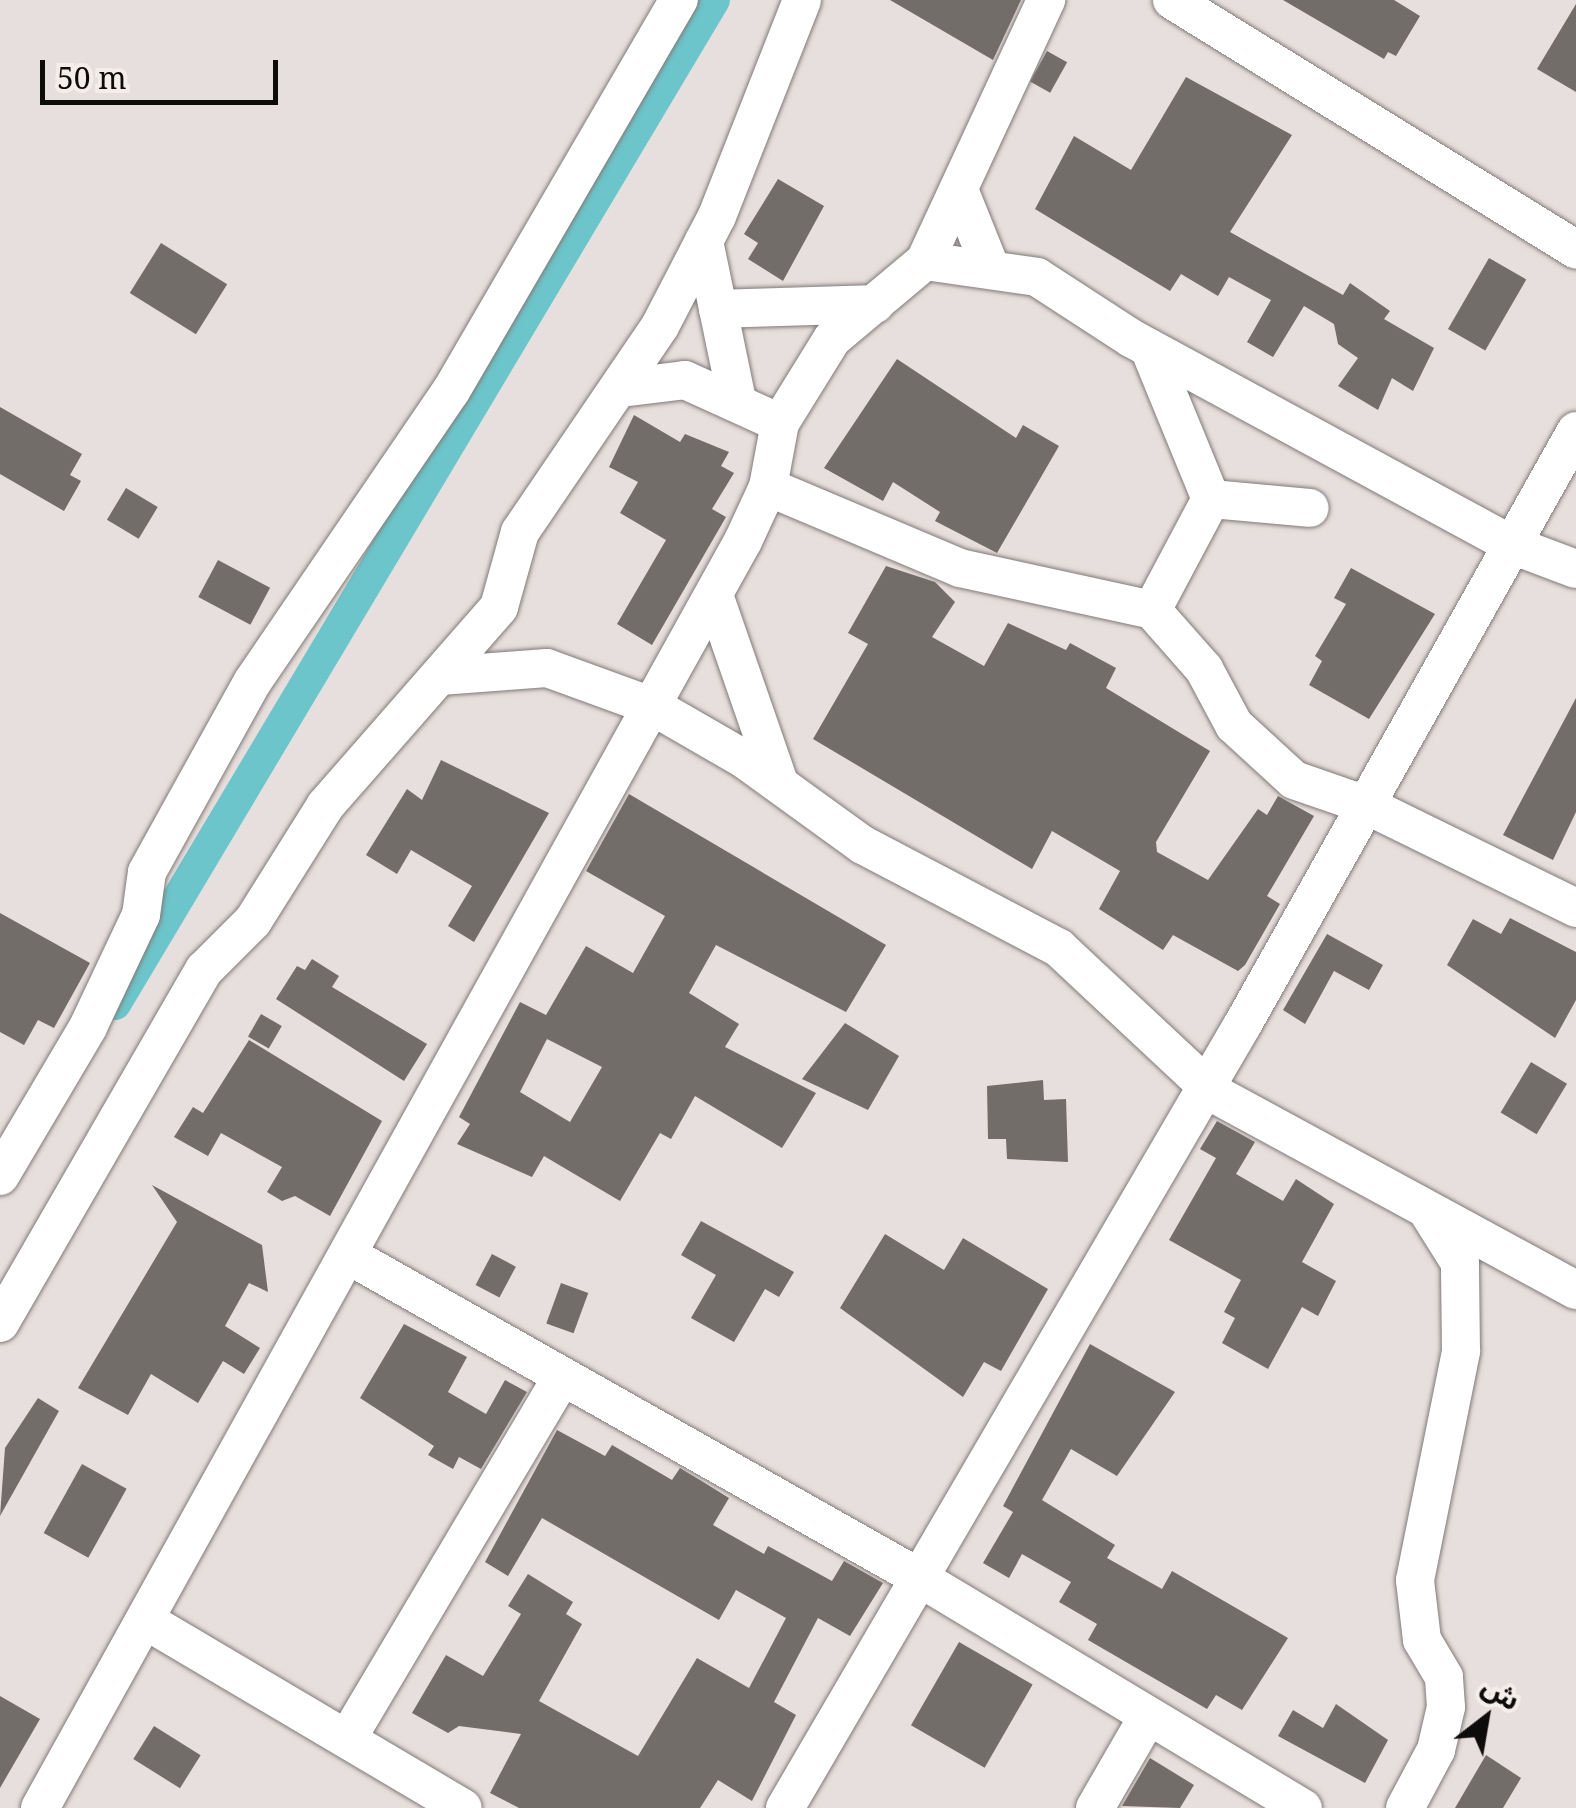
<!DOCTYPE html>
<html>
<head>
<meta charset="utf-8">
<style>
  body { margin:0 }
  #map { position:relative; width:1576px; height:1808px; overflow:hidden; background:#e7dfdd; font-family:"Noto Serif","Noto Sans Arabic",serif }
  div>[style] { position:absolute }
  [style*='--x'] { left:calc(var(--x)*1px); top:calc(var(--y)*1px); width:calc(var(--w)*1px); rotate:calc(var(--a)*1deg) }
  .canal>* { height:32px; margin:-16px; padding:0 16px; transform-origin:16px; border-radius:16px; background:#6bc5ca }
  .building>* { inset:0; background:#726d69; transform-origin:0 0 }
  .roads { filter:drop-shadow(0 0 2px #817a78) drop-shadow(0 0 2px #817a78) }
  .minor>* { height:38px; margin:-19px; padding:0 19px; transform-origin:19px; border-radius:19px; background:#fff }
  span { translate:-50% -50%; white-space:nowrap; text-align:center; line-height:1.15; -webkit-text-stroke:8px #f4edea; paint-order:stroke }
  .north { position:absolute; left:1436px; top:1668px; width:100px; height:100px; -webkit-text-stroke:8px #f4edea; paint-order:stroke; rotate:31deg; font-size:28px; font-weight:700; line-height:40px; text-align:center; color:#0e0c0b }
  .north::after { content:''; display:block; margin:auto; width:35px; height:45px; background:#0e0c0b; clip-path:polygon(50% 0,100% 100%,50% 72%,0 100%) }
  .scale { position:absolute; left:40px; top:60px; width:238px; height:45px; box-sizing:border-box; border:5px solid #0e0c0b; border-top:0; padding-left:12px; font-size:30px; line-height:35px; white-space:nowrap; color:#0e0c0b; -webkit-text-stroke:8px #f4edea; paint-order:stroke }
</style>
</head>
<body>
<div id="map">
  <div class="canal">
    <i style="--x:115;--y:1004;--w:1169;--a:-59.18"></i>
  </div>
  <div class="building">
    <i style="clip-path:polygon(890px 0,1021px 0,993px 60px)"></i>
    <i style="clip-path:polygon(1283px 0,1394px 0,1420px 16px,1396px 56px,1388px 52px,1384px 59px)"></i>
    <i style="clip-path:polygon(1576px 4px,1576px 92px,1537px 69px)"></i>
    <i style="left:1047px;top:51px;width:23px;height:35px;rotate:29deg"></i>
    <i style="clip-path:polygon(1186px 77px,1292px 135px,1230px 232px,1343px 295px,1350px 283px,1390px 311px,1384px 319px,1434px 348px,1413px 391px,1392px 378px,1378px 410px,1338px 386px,1358px 358px,1338px 344px,1334px 324px,1304px 306px,1273px 357px,1247px 342px,1271px 300px,1229px 277px,1218px 296px,1181px 274px,1170px 291px,1035px 209px,1074px 136px,1131px 170px)"></i>
    <i style="clip-path:polygon(778px 179px,824px 206px,783px 281px,748px 259px,758px 243px,744px 234px)"></i>
    <i style="left:161px;top:243px;width:78px;height:59px;rotate:32deg"></i>
    <i style="left:1489px;top:258px;width:43px;height:82px;rotate:30deg"></i>
    <i style="clip-path:polygon(897px 359px,1016px 438px,1023px 425px,1059px 446px,997px 553px,935px 521px,940px 512px,893px 482px,883px 501px,824px 468px)"></i>
    <i style="clip-path:polygon(0 407px,82px 454px,70px 475px,81px 481px,64px 511px,0 474px)"></i>
    <i style="clip-path:polygon(634px 415px,680px 442px,685px 434px,729px 452px,721px 466px,734px 473px,712px 509px,726px 517px,652px 645px,617px 624px,666px 540px,620px 513px,638px 482px,609px 467px)"></i>
    <i style="left:126px;top:488px;width:37px;height:37px;rotate:31deg"></i>
    <i style="left:218px;top:560px;width:59px;height:42px;rotate:28deg"></i>
    <i style="clip-path:polygon(886px 566px,935px 582px,955px 602px,932px 637px,984px 666px,1008px 623px,1066px 650px,1070px 643px,1116px 668px,1106px 688px,1210px 751px,1156px 842px,1157px 852px,1208px 880px,1258px 809px,1267px 815px,1278px 796px,1314px 816px,1267px 896px,1280px 904px,1245px 965px,1238px 971px,1173px 935px,1163px 950px,1099px 909px,1120px 871px,1052px 831px,1032px 869px,813px 739px,868px 644px,848px 633px)"></i>
    <i style="clip-path:polygon(1351px 568px,1435px 614px,1369px 719px,1309px 685px,1322px 661px,1315px 656px,1346px 604px,1334px 598px)"></i>
    <i style="clip-path:polygon(1576px 698px,1576px 812px,1553px 860px,1503px 835px)"></i>
    <i style="clip-path:polygon(441px 760px,549px 813px,474px 942px,448px 926px,472px 886px,411px 850px,397px 874px,366px 855px,407px 789px,422px 800px)"></i>
    <i style="clip-path:polygon(evenodd,629px 794px,886px 945px,846px 1012px,716px 945px,689px 993px,739px 1024px,725px 1047px,816px 1093px,782px 1148px,695px 1096px,671px 1139px,660px 1133px,620px 1201px,544px 1156px,532px 1177px,457px 1144px,470px 1124px,459px 1117px,520px 1002px,546px 1015px,586px 946px,633px 973px,665px 916px,586px 871px,629px 794px,547px 1039px,602px 1067px,570px 1122px,520px 1092px,547px 1039px)"></i>
    <i style="clip-path:polygon(0 913px,90px 963px,54px 1028px,38px 1020px,24px 1045px,0 1032px)"></i>
    <i style="clip-path:polygon(1510px 918px,1576px 952px,1576px 1000px,1555px 1038px,1447px 965px,1473px 919px,1501px 934px)"></i>
    <i style="clip-path:polygon(1327px 934px,1383px 965px,1369px 990px,1334px 971px,1305px 1024px,1283px 1010px)"></i>
    <i style="clip-path:polygon(312px 959px,339px 976px,332px 987px,427px 1044px,404px 1081px,276px 999px,297px 966px,305px 970px)"></i>
    <i style="left:261px;top:1014px;width:24px;height:26px;rotate:30deg"></i>
    <i style="clip-path:polygon(845px 1023px,899px 1056px,868px 1110px,802px 1079px)"></i>
    <i style="clip-path:polygon(249px 1040px,382px 1121px,330px 1216px,295px 1196px,282px 1201px,267px 1192px,282px 1167px,221px 1133px,208px 1156px,174px 1137px,193px 1107px,203px 1113px)"></i>
    <i style="left:1531px;top:1062px;width:42px;height:59px;rotate:31deg"></i>
    <i style="clip-path:polygon(1043px 1080px,1044px 1100px,1066px 1099px,1068px 1162px,1007px 1159px,1006px 1139px,988px 1139px,987px 1086px)"></i>
    <i style="clip-path:polygon(1217px 1121px,1255px 1142px,1236px 1174px,1283px 1201px,1296px 1179px,1334px 1204px,1302px 1262px,1336px 1281px,1318px 1316px,1302px 1307px,1268px 1369px,1222px 1343px,1235px 1318px,1224px 1312px,1241px 1280px,1169px 1240px,1216px 1158px,1200px 1149px)"></i>
    <i style="clip-path:polygon(152px 1185px,262px 1245px,268px 1292px,249px 1283px,225px 1326px,260px 1348px,244px 1374px,223px 1361px,198px 1403px,151px 1374px,128px 1415px,78px 1388px,177px 1222px)"></i>
    <i style="clip-path:polygon(701px 1221px,794px 1272px,779px 1297px,765px 1289px,734px 1342px,691px 1318px,716px 1275px,681px 1255px)"></i>
    <i style="clip-path:polygon(885px 1234px,944px 1270px,963px 1238px,1048px 1289px,1001px 1371px,984px 1362px,963px 1397px,840px 1308px)"></i>
    <i style="left:492px;top:1254px;width:27px;height:35px;rotate:28deg"></i>
    <i style="left:561px;top:1283px;width:29px;height:43px;rotate:20deg"></i>
    <i style="clip-path:polygon(404px 1324px,467px 1357px,448px 1392px,486px 1414px,505px 1380px,527px 1392px,481px 1469px,459px 1457px,453px 1469px,428px 1455px,434px 1446px,360px 1398px)"></i>
    <i style="clip-path:polygon(1090px 1344px,1175px 1392px,1117px 1476px,1071px 1449px,1042px 1500px,1115px 1545px,1107px 1558px,1162px 1589px,1172px 1571px,1288px 1638px,1242px 1710px,1216px 1695px,1207px 1709px,1088px 1640px,1097px 1624px,1059px 1602px,1071px 1582px,1022px 1554px,1009px 1578px,983px 1563px,1013px 1512px,1003px 1506px)"></i>
    <i style="clip-path:polygon(38px 1398px,59px 1411px,0 1516px,5px 1448px)"></i>
    <i style="clip-path:polygon(557px 1430px,605px 1456px,612px 1445px,672px 1480px,680px 1468px,700px 1480px,729px 1498px,713px 1525px,764px 1554px,768px 1546px,832px 1581px,844px 1561px,883px 1583px,850px 1636px,818px 1618px,774px 1702px,796px 1715px,752px 1801px,718px 1780px,700px 1808px,519px 1808px,490px 1793px,521px 1734px,459px 1726px,448px 1733px,412px 1713px,446px 1655px,483px 1676px,521px 1614px,508px 1606px,528px 1574px,573px 1602px,566px 1614px,582px 1624px,539px 1701px,638px 1756px,697px 1658px,749px 1688px,786px 1618px,736px 1590px,719px 1620px,542px 1518px,508px 1576px,485px 1562px)"></i>
    <i style="left:82px;top:1464px;width:51px;height:79px;rotate:29deg"></i>
    <i style="left:959px;top:1642px;width:85px;height:96px;rotate:30deg"></i>
    <i style="clip-path:polygon(0 1696px,40px 1719px,0 1788px)"></i>
    <i style="clip-path:polygon(1336px 1704px,1388px 1740px,1365px 1783px,1278px 1736px,1293px 1710px,1323px 1728px)"></i>
    <i style="left:154px;top:1726px;width:55px;height:39px;rotate:32deg"></i>
    <i style="clip-path:polygon(1486px 1755px,1521px 1778px,1503px 1808px,1455px 1808px)"></i>
    <i style="clip-path:polygon(1150px 1758px,1194px 1785px,1180px 1808px,1122px 1806px)"></i>
  </div>
  <div class="roads">
    <div class="minor">
      <i style="--x:1172;--y:0;--w:475;--a:31.7"></i>
      <i style="--x:960;--y:192;--w:83;--a:68.1"></i>
      <i style="--x:704;--y:241;--w:162;--a:78.3"></i>
      <i style="--x:925;--y:261;--w:288;--a:-65.1"></i>
      <i style="--x:718;--y:309;--w:157;--a:-1.8"></i>
      <i style="--x:1149;--y:348;--w:163;--a:67.7"></i>
      <i style="--x:1211;--y:499;--w:126;--a:118"></i>
      <i style="--x:621;--y:388;--w:64;--a:-7.1"></i>
      <i style="--x:685;--y:380;--w:104;--a:24.4"></i>
      <i style="--x:768;--y:487;--w:208;--a:22.9"></i>
      <i style="--x:960;--y:568;--w:197;--a:12.3"></i>
      <i style="--x:1152;--y:610;--w:79;--a:48.6"></i>
      <i style="--x:1204;--y:669;--w:64;--a:61.8"></i>
      <i style="--x:1234;--y:725;--w:81;--a:42.5"></i>
      <i style="--x:1294;--y:780;--w:76;--a:19.1"></i>
      <i style="--x:1366;--y:805;--w:234;--a:26.1"></i>
      <i style="--x:1211;--y:499;--w:99;--a:5.2"></i>
      <i style="--x:714;--y:595;--w:199;--a:70.9"></i>
      <i style="--x:440;--y:676;--w:107;--a:-4.3"></i>
      <i style="--x:547;--y:668;--w:114;--a:20"></i>
      <i style="--x:654;--y:707;--w:104;--a:30"></i>
      <i style="--x:744;--y:759;--w:147;--a:35.9"></i>
      <i style="--x:863;--y:845;--w:221;--a:27.7"></i>
      <i style="--x:1059;--y:948;--w:214;--a:43.1"></i>
      <i style="--x:1215;--y:1094;--w:411;--a:28.5"></i>
      <i style="--x:0;--y:1176;--w:173;--a:-59.4"></i>
      <i style="--x:88;--y:1027;--w:124;--a:-64.7"></i>
      <i style="--x:141;--y:915;--w:43;--a:-82.1"></i>
      <i style="--x:147;--y:872;--w:218;--a:-61"></i>
      <i style="--x:253;--y:681;--w:351;--a:-55.7"></i>
      <i style="--x:451;--y:391;--w:453;--a:-59.8"></i>
      <i style="--x:348;--y:1255;--w:655;--a:29.46"></i>
      <i style="--x:918;--y:1577;--w:449;--a:31"></i>
      <i style="--x:0;--y:1323;--w:408;--a:-60"></i>
      <i style="--x:204;--y:970;--w:69;--a:-45"></i>
      <i style="--x:253;--y:921;--w:136;--a:-57.9"></i>
      <i style="--x:325;--y:806;--w:264;--a:-48.8"></i>
      <i style="--x:499;--y:607;--w:78;--a:-74.4"></i>
      <i style="--x:520;--y:532;--w:249;--a:-55.8"></i>
      <i style="--x:660;--y:326;--w:124;--a:-62.6"></i>
      <i style="--x:717;--y:216;--w:232;--a:-68.5"></i>
      <i style="--x:145;--y:1620;--w:369;--a:30.6"></i>
      <i style="--x:347;--y:1739;--w:419;--a:-59.3"></i>
      <i style="--x:40;--y:1808;--w:1449;--a:-60.98"></i>
      <i style="--x:743;--y:541;--w:60;--a:-65.2"></i>
      <i style="--x:768;--y:487;--w:65;--a:-79.4"></i>
      <i style="--x:780;--y:423;--w:99;--a:-58.2"></i>
      <i style="--x:832;--y:339;--w:121;--a:-40"></i>
      <i style="--x:925;--y:261;--w:113;--a:8.1"></i>
      <i style="--x:1037;--y:277;--w:112;--a:33"></i>
      <i style="--x:1131;--y:338;--w:434;--a:28.5"></i>
      <i style="--x:1512;--y:545;--w:68;--a:20.6"></i>
      <i style="--x:785;--y:1808;--w:908;--a:-59.71"></i>
      <i style="--x:1243;--y:1024;--w:680;--a:-60.68"></i>
      <i style="--x:1095;--y:1808;--w:104;--a:-60"></i>
      <i style="--x:1405;--y:1808;--w:66;--a:-61.9"></i>
      <i style="--x:1436;--y:1750;--w:44;--a:-76.9"></i>
      <i style="--x:1446;--y:1707;--w:30;--a:-94"></i>
      <i style="--x:1444;--y:1677;--w:43;--a:-120.7"></i>
      <i style="--x:1422;--y:1640;--w:60;--a:-96.7"></i>
      <i style="--x:1415;--y:1580;--w:234;--a:-78.6"></i>
      <i style="--x:1461;--y:1351;--w:88;--a:-90.7"></i>
      <i style="--x:1460;--y:1263;--w:60;--a:-122.1"></i>
    </div>
  </div>
  <div class="north">ش</div>
  <div class="scale">50 m</div>
</div>
</body>
</html>
